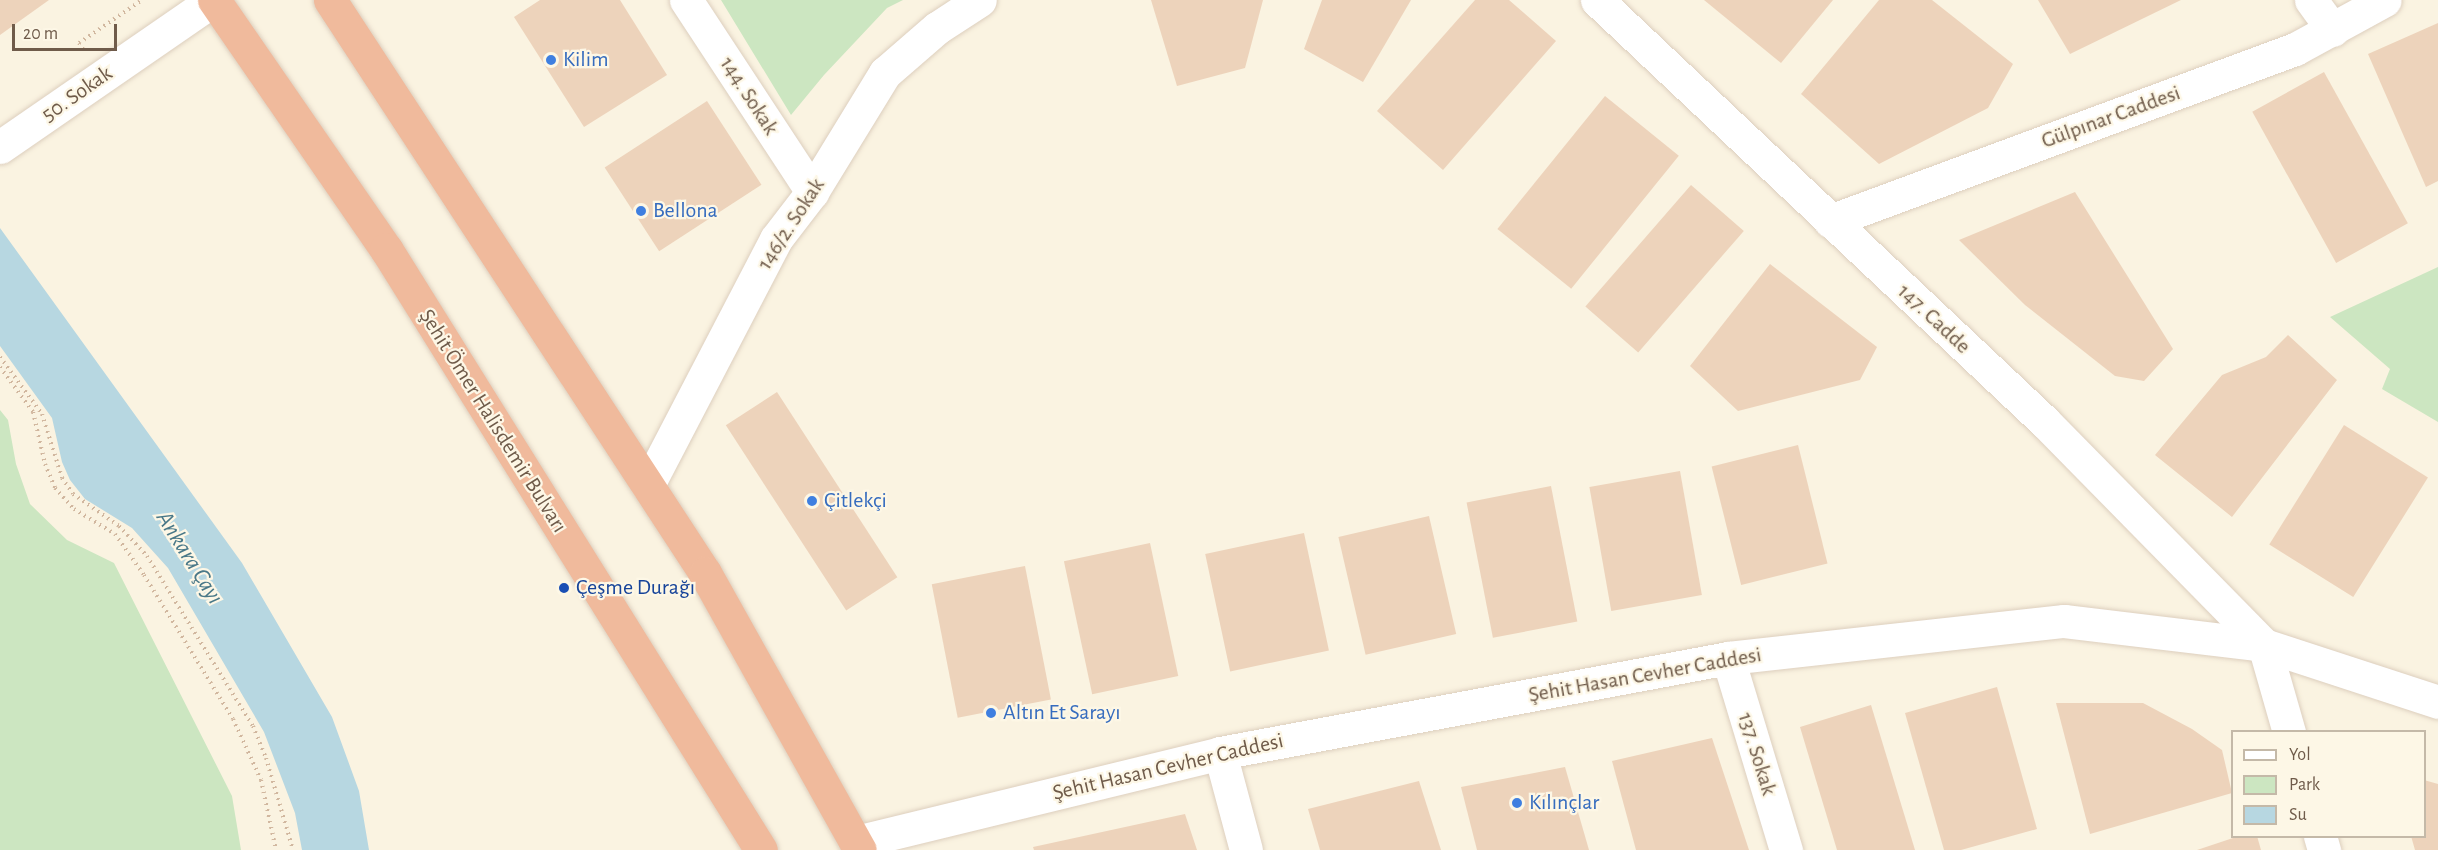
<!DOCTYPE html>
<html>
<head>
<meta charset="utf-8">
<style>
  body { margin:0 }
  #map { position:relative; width:2438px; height:850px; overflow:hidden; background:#faf3e1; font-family:"Alegreya Sans",sans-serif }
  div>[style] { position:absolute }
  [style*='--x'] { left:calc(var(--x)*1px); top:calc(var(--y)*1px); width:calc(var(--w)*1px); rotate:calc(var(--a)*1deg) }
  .green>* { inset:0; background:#cce6c1 }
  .water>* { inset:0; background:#b7d7e1 }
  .building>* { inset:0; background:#edd3bb; transform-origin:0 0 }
  .path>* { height:4px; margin-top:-2px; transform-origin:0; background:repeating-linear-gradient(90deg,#d1b79f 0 1.5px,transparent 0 6px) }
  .roads { filter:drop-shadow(0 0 2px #ddcfbe) drop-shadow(0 0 2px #ddcfbe) }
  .street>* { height:33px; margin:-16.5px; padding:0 16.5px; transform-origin:16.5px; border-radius:16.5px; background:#fff }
  .secondary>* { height:33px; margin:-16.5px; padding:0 16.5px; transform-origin:16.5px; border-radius:16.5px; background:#fff }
  .highway>* { height:33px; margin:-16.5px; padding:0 16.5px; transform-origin:16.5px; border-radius:16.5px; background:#f0ba9c }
  .dots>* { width:16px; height:16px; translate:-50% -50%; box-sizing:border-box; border:3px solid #fdf7e6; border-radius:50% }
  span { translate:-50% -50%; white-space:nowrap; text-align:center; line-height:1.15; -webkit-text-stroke:4.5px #fdf7e6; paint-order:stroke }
  .shop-label { font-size:22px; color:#366cbe }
  .left { translate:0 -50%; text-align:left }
  .street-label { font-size:22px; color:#6f5b4a }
  .transit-label { font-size:22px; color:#164399 }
  .water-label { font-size:24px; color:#497888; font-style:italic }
  .legend { position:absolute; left:2231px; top:730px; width:195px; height:108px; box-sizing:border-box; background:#fdf7e6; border:2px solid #c4b9a8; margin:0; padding:8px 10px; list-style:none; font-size:18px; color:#6f5b4a }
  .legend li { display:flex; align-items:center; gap:12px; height:30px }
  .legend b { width:30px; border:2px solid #c4b9a8 }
  .scale { position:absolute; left:12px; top:24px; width:105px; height:27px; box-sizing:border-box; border:3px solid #6f5b4a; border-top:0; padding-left:8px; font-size:18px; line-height:21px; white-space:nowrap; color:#6f5b4a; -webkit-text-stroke:4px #fdf7e6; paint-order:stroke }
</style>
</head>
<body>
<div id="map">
  <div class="green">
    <i style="clip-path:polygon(721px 0,903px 0,887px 8px,824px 75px,791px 115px)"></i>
    <i style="clip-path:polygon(2438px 267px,2438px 422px,2382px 389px,2390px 369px,2330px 317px)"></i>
    <i style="clip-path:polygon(0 410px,8px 420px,16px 464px,30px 504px,67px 540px,114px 563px,232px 796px,241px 850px,0 850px)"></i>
  </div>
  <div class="water">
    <i style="clip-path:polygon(0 228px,242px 563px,332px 717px,359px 791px,369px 850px,302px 850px,295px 813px,264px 732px,168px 568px,132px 528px,85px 499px,70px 480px,62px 462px,52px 418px,0 346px)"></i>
  </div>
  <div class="building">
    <i style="clip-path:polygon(0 0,49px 0,0 35px)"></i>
    <i style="clip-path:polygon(540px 0,620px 0,667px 75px,584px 127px,514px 17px)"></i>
    <i style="clip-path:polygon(1151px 0,1263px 0,1245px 68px,1177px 86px)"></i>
    <i style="clip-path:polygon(1322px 0,1411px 0,1363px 82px,1304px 49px)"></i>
    <i style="clip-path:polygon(1475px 0,1509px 0,1556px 41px,1443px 170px,1377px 111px)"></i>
    <i style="clip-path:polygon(1704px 0,1833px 0,1781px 63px)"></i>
    <i style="clip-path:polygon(1879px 0,1932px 0,2013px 64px,1988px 108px,1879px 164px,1801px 94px)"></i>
    <i style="clip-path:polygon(2038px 0,2181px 0,2070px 54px)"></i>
    <i style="clip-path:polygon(2438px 23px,2438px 181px,2426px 187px,2368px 54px)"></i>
    <i style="left:2324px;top:72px;width:173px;height:82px;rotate:61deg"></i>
    <i style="left:1605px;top:96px;width:95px;height:171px;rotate:39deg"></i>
    <i style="left:707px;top:101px;width:100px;height:122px;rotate:57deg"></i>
    <i style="left:1691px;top:185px;width:70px;height:161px;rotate:41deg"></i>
    <i style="clip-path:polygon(2075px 192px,2173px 349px,2144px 381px,2115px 376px,2025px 305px,1959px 240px)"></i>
    <i style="clip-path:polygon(1770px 264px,1877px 347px,1860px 380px,1738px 411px,1690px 366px)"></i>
    <i style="clip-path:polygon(2288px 335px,2337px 380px,2232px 517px,2155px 455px,2222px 375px,2266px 357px)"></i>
    <i style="left:777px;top:392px;width:221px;height:61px;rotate:57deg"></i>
    <i style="left:2344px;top:425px;width:99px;height:141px;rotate:32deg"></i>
    <i style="left:1798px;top:445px;width:122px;height:89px;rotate:76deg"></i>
    <i style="left:1680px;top:471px;width:126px;height:92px;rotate:80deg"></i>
    <i style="left:1551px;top:486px;width:138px;height:86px;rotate:79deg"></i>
    <i style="left:1429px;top:516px;width:121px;height:93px;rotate:77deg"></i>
    <i style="left:1304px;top:533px;width:120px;height:101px;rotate:78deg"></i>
    <i style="left:1150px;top:543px;width:136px;height:88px;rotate:78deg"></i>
    <i style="left:1025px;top:566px;width:136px;height:95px;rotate:79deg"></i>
    <i style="clip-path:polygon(1997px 687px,2037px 829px,1961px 850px,1944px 850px,1905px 713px)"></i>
    <i style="clip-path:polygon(2056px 703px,2143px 703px,2192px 729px,2222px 750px,2232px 793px,2090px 834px)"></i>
    <i style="clip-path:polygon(1871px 705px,1915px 850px,1837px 850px,1800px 727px)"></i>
    <i style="clip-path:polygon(1712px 738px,1749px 850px,1636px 850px,1612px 761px)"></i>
    <i style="clip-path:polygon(1565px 767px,1589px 850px,1477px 850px,1461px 787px)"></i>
    <i style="clip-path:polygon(2424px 780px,2438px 784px,2438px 850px,2415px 850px,2411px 836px,2424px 836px)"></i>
    <i style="clip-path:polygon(1419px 781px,1441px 850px,1320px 850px,1308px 809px)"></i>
    <i style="clip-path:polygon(1185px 814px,1197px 850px,1034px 850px,1033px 847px)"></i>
    <i style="clip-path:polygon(2239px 836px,2257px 836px,2261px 850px,2197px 850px)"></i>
  </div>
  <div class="path">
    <i style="--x:83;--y:49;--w:7;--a:-124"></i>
    <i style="--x:79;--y:43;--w:76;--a:-34.3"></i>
    <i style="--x:0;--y:357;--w:71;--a:53.6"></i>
    <i style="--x:42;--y:414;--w:67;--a:72.6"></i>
    <i style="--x:62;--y:478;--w:19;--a:55"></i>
    <i style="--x:73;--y:494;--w:56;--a:34.8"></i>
    <i style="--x:119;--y:526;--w:41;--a:47"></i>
    <i style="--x:147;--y:556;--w:200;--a:58.1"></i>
    <i style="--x:253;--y:726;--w:35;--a:68"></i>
    <i style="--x:266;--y:758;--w:96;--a:73.6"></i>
    <i style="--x:0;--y:367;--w:56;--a:53.7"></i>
    <i style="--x:33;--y:412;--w:53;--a:77"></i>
    <i style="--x:45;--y:464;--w:26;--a:67"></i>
    <i style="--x:55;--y:488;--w:28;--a:48"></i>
    <i style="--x:74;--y:509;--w:48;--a:31.4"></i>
    <i style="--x:115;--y:534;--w:50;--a:54.7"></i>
    <i style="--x:144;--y:575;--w:169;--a:58.3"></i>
    <i style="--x:233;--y:719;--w:67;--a:65.3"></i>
    <i style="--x:261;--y:780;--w:72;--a:77.9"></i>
  </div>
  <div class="roads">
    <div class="street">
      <i style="--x:686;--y:0;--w:230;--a:56.7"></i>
      <i style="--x:1597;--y:0;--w:615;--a:43.29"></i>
      <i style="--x:2045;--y:422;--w:313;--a:45.5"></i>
      <i style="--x:2264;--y:645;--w:91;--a:74"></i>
      <i style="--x:2311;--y:0;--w:37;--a:54"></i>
      <i style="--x:0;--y:147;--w:259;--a:-34.6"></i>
      <i style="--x:1830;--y:221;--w:496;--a:-20.3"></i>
      <i style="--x:2295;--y:49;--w:102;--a:-28.6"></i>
      <i style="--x:648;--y:485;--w:277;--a:-62.5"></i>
      <i style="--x:776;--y:239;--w:59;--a:-52.5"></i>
      <i style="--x:812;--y:192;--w:140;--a:-58.5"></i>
      <i style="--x:885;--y:73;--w:69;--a:-40.9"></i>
      <i style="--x:937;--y:28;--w:51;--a:-33.1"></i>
      <i style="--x:1728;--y:658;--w:201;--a:73.2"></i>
      <i style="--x:1220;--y:753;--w:100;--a:75"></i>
      <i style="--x:2320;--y:836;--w:15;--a:74"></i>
    </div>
    <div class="secondary">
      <i style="--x:856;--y:842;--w:375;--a:-13.7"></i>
      <i style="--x:1220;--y:753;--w:517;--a:-10.59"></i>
      <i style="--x:1728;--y:658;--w:338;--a:-6.3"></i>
      <i style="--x:2064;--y:621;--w:201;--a:6.8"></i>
      <i style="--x:2264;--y:645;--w:183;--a:18.1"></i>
    </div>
    <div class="highway">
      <i style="--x:214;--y:0;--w:303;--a:55.4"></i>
      <i style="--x:386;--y:249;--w:708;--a:58.04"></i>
      <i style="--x:330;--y:0;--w:685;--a:56.8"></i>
      <i style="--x:705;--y:573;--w:317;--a:60.8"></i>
    </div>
  </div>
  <div class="dots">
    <i style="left:551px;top:60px;background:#3f7fe0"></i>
    <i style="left:641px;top:211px;background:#3f7fe0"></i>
    <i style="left:812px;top:501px;background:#3f7fe0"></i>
    <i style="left:564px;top:588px;background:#1a4fb4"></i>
    <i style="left:991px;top:713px;background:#3f7fe0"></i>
    <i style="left:1517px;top:803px;background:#3f7fe0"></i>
  </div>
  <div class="shop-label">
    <span class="left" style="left:563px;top:60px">Kilim</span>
    <span class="left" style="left:653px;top:211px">Bellona</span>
    <span class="left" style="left:824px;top:501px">Çitlekçi</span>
    <span class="left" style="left:1003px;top:713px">Altın Et Sarayı</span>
    <span class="left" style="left:1529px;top:803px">Kılınçlar</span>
  </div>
  <div class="street-label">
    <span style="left:77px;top:94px;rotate:-35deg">50. Sokak</span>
    <span style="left:749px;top:96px;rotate:57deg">144. Sokak</span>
    <span style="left:2111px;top:117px;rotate:-20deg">Gülpınar Caddesi</span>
    <span style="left:791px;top:224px;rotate:-57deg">146/2. Sokak</span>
    <span style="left:1934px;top:319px;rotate:43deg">147. Cadde</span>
    <span style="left:493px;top:421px;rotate:58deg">Şehit Ömer Halisdemir Bulvarı</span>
    <span style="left:1645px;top:675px;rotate:-10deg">Şehit Hasan Cevher Caddesi</span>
    <span style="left:1757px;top:754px;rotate:73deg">137. Sokak</span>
    <span style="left:1168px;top:767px;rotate:-13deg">Şehit Hasan Cevher Caddesi</span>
  </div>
  <div class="transit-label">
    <span class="left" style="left:576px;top:588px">Çeşme Durağı</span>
  </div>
  <div class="water-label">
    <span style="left:189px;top:558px;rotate:58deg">Ankara Çayı</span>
  </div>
  <ul class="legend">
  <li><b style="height:8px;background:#fff"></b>Yol</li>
  <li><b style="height:16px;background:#cce6c1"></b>Park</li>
  <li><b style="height:16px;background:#b7d7e1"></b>Su</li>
  </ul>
  <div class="scale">20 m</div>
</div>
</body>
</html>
